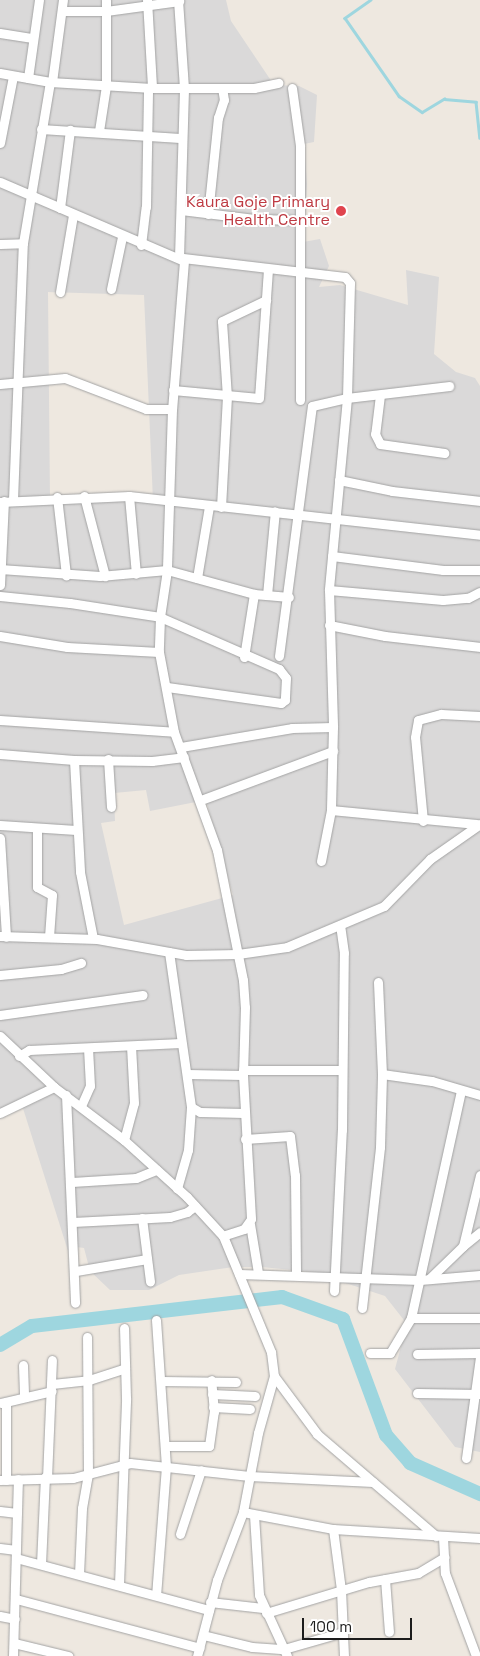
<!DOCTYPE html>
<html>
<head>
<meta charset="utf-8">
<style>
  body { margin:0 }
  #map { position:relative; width:480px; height:1656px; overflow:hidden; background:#eee8e0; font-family:"Space Grotesk",sans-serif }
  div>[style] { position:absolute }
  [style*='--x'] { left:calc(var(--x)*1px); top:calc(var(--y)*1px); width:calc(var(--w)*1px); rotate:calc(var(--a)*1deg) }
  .residential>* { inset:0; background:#dad9d9 }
  .stream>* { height:2.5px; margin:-1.25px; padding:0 1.25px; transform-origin:1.25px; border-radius:1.25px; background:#9ed6df }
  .river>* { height:14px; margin:-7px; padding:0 7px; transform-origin:7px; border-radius:7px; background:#9ed6df }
  .roads { filter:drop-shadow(0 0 1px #a3a3a3) drop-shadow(0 0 1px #a3a3a3) }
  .street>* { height:9px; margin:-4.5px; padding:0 4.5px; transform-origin:4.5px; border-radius:4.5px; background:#fff }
  .dots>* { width:14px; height:14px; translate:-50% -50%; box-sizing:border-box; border:2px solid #fff; border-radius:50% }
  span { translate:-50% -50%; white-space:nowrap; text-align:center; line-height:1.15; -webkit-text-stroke:4px #fff; paint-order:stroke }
  .health-label { font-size:16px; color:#be3a42 }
  .right { translate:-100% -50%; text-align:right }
  .scale { position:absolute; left:302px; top:1618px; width:110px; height:22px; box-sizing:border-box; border:2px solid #1c1c1c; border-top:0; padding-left:6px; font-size:15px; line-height:18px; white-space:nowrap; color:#1c1c1c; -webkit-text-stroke:4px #fff; paint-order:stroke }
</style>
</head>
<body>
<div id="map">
  <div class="residential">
    <i style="clip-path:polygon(evenodd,0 0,226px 0,231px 21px,274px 85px,299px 86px,317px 95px,314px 142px,304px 144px,307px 184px,303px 242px,320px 239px,329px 266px,319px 287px,340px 285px,408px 305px,406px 270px,439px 277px,434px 354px,456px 372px,475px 378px,480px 386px,480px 1452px,455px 1447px,395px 1369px,407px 1324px,385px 1296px,312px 1272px,262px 1267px,233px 1267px,179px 1275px,149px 1290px,110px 1290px,90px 1271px,84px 1248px,77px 1247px,68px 1251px,21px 1102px,0 1113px,0 0,48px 292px,144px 295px,153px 501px,50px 501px,48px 292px,0 0,146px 790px,150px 811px,206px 800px,233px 895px,124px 925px,101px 823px,115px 821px,114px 793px,146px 790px)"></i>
  </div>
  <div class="stream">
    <i style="--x:371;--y:0;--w:32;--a:145"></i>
    <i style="--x:345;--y:18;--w:95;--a:55.3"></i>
    <i style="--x:399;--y:96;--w:28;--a:35"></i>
    <i style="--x:422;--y:112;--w:26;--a:-31"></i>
    <i style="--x:444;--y:99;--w:32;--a:5"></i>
    <i style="--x:476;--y:102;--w:36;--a:84"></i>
  </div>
  <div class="river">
    <i style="--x:0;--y:1345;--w:37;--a:-31"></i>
    <i style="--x:32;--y:1326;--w:252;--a:-6.6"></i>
    <i style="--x:282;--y:1297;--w:65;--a:19.8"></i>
    <i style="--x:343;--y:1319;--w:124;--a:69.7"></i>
    <i style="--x:386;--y:1435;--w:37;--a:49"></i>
    <i style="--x:410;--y:1463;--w:77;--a:23.9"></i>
  </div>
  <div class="roads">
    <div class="street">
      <i style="--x:147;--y:0;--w:88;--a:86.7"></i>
      <i style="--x:178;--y:0;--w:89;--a:86.1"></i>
      <i style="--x:184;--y:89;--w:168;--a:91.7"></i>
      <i style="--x:62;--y:11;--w:44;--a:0"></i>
      <i style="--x:106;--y:11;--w:74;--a:-7.8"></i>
      <i style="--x:0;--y:33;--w:33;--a:9"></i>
      <i style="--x:0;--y:73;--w:51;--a:10.2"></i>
      <i style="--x:50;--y:82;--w:102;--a:3.4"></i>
      <i style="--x:152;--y:88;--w:102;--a:0"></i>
      <i style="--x:254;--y:88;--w:25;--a:-12"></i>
      <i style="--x:28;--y:78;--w:79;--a:-82"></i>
      <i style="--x:52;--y:82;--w:83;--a:-82.4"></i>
      <i style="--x:292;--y:88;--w:59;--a:82.1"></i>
      <i style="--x:300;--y:146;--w:254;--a:90"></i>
      <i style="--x:41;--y:129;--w:139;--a:3.7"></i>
      <i style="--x:99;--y:131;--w:46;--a:-81.2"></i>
      <i style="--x:106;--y:86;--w:86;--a:-90"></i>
      <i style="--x:0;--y:143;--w:68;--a:-79"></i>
      <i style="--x:0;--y:182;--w:200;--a:23.2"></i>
      <i style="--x:184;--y:261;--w:148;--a:94.6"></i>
      <i style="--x:172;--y:409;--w:161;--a:91.8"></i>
      <i style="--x:167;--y:570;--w:48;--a:98.5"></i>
      <i style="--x:160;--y:617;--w:35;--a:92"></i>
      <i style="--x:159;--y:652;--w:81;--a:79.4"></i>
      <i style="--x:174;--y:732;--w:126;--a:70"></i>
      <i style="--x:217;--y:850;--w:133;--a:78.7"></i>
      <i style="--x:243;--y:980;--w:27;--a:86"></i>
      <i style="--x:245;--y:1007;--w:68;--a:91.7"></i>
      <i style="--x:243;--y:1075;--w:144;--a:86.8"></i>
      <i style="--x:251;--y:1219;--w:12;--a:125"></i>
      <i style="--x:244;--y:1229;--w:22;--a:162"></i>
      <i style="--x:60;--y:208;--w:79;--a:-82.7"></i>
      <i style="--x:181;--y:210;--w:74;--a:7"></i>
      <i style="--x:254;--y:219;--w:46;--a:1.2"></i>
      <i style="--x:208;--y:214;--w:97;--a:-84.1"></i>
      <i style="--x:218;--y:118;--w:19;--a:-72"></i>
      <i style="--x:224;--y:100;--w:12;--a:-99"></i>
      <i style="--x:0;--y:244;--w:23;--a:-2"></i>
      <i style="--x:141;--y:245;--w:38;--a:-83"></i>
      <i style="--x:146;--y:207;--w:119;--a:-89"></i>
      <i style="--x:183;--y:258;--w:163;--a:6.7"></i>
      <i style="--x:345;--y:277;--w:8;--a:50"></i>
      <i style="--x:350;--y:283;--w:115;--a:91.5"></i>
      <i style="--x:347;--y:398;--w:193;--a:95.4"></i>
      <i style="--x:329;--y:590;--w:137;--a:88.3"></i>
      <i style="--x:333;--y:727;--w:83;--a:91.4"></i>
      <i style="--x:331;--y:810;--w:52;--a:101.1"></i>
      <i style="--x:111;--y:289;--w:53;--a:-78.1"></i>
      <i style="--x:60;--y:292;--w:78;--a:-80.4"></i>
      <i style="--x:0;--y:384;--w:65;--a:-5.3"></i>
      <i style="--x:65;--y:378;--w:87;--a:20.9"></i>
      <i style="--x:146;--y:409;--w:26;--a:0"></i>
      <i style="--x:173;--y:390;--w:86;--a:5.3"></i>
      <i style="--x:259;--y:398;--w:129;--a:-86"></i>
      <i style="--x:380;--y:395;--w:39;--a:97"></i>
      <i style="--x:375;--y:434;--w:11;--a:63"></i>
      <i style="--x:380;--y:444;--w:65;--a:8"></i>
      <i style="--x:339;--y:480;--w:54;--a:11.7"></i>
      <i style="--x:392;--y:491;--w:89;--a:6.5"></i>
      <i style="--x:84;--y:496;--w:83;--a:75.3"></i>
      <i style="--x:129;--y:496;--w:78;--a:84.9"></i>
      <i style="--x:57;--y:497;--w:79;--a:83.4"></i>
      <i style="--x:13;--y:500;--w:257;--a:-87.8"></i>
      <i style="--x:23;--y:243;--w:163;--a:-80.5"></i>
      <i style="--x:0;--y:502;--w:129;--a:-2.7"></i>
      <i style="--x:129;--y:496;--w:353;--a:6.3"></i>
      <i style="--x:221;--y:507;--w:110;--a:-86.9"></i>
      <i style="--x:227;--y:397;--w:76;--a:-93.8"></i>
      <i style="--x:222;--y:321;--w:49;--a:-25.5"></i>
      <i style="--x:332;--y:556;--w:112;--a:7.2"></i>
      <i style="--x:443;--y:570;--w:37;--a:0"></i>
      <i style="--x:0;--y:569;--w:100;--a:4"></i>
      <i style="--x:100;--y:576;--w:67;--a:-5.1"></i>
      <i style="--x:167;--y:570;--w:90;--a:15.4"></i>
      <i style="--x:254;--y:594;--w:35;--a:5"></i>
      <i style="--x:197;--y:578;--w:73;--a:-80.5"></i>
      <i style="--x:0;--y:585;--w:84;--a:-87.3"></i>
      <i style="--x:329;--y:590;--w:114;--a:5"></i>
      <i style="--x:443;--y:600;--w:25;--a:-5"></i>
      <i style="--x:468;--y:598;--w:13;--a:-27"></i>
      <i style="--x:267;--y:595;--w:84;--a:-84.6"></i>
      <i style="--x:0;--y:596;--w:70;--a:5.7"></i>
      <i style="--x:70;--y:603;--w:91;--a:8.8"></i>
      <i style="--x:160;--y:617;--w:130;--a:23.6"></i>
      <i style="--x:279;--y:669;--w:11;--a:52"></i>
      <i style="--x:286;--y:678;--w:22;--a:93"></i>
      <i style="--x:285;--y:700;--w:5;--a:143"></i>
      <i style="--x:281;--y:703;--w:115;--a:-172"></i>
      <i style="--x:329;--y:625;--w:57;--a:11.1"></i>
      <i style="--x:385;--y:636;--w:96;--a:6.6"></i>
      <i style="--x:0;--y:636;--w:68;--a:9.3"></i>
      <i style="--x:67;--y:647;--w:92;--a:3.1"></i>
      <i style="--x:279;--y:656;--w:252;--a:-82.5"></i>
      <i style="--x:312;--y:406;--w:36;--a:-13"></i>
      <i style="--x:347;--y:398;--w:103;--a:-6.7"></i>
      <i style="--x:244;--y:657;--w:64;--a:-81"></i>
      <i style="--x:0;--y:720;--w:174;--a:3.9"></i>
      <i style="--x:181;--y:747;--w:113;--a:-9.7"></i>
      <i style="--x:292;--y:728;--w:41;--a:-1.4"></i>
      <i style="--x:0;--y:754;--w:74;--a:4.6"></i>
      <i style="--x:74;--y:760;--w:78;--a:0.7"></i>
      <i style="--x:152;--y:761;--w:32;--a:-7"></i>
      <i style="--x:108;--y:759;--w:48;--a:86.4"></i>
      <i style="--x:74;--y:760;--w:112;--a:86.9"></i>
      <i style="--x:80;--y:872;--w:67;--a:78.9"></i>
      <i style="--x:201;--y:800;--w:141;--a:-20.4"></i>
      <i style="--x:331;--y:810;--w:146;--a:5.5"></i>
      <i style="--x:423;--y:821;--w:84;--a:-95.4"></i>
      <i style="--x:415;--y:737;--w:17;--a:-80"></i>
      <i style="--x:418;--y:720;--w:24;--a:-15"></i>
      <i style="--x:441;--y:714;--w:39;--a:3"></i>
      <i style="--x:0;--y:825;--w:76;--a:3.8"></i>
      <i style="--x:37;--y:828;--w:59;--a:90"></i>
      <i style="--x:37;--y:887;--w:17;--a:28"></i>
      <i style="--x:52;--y:895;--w:42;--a:94.1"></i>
      <i style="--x:0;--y:838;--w:99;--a:86.5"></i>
      <i style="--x:0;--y:936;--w:97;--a:1.8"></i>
      <i style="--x:97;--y:939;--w:90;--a:10.2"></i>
      <i style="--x:186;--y:955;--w:52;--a:-1.1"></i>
      <i style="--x:238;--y:954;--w:49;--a:-8.1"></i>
      <i style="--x:287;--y:947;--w:105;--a:-22.9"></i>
      <i style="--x:384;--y:906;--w:66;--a:-45.6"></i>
      <i style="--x:430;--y:859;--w:61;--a:-35"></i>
      <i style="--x:169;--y:952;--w:157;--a:81.9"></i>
      <i style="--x:191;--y:1107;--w:43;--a:94"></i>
      <i style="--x:188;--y:1150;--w:40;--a:106"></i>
      <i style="--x:0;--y:975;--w:61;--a:-5.6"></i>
      <i style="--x:61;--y:969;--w:21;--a:-17"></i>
      <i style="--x:0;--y:1015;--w:144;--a:-8"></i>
      <i style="--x:0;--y:1036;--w:74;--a:43.4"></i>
      <i style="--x:54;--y:1087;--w:88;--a:37.1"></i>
      <i style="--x:124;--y:1140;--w:85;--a:42.1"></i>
      <i style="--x:187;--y:1197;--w:53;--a:47.3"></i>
      <i style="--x:223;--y:1236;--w:126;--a:67.5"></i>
      <i style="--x:271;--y:1352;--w:24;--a:83"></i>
      <i style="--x:274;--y:1376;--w:59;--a:105.7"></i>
      <i style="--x:258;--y:1433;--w:80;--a:100.8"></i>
      <i style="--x:243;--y:1512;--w:73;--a:110.9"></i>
      <i style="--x:217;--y:1580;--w:79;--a:104.7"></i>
      <i style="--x:19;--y:1056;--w:12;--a:-31"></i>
      <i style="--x:29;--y:1050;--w:152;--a:-2.6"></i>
      <i style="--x:243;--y:1070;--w:98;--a:0"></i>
      <i style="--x:187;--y:1074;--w:56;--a:1"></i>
      <i style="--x:382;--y:1074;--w:50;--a:8"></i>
      <i style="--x:432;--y:1081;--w:50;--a:16.3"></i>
      <i style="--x:66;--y:1095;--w:208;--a:87.5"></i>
      <i style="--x:81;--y:1106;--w:22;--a:-66"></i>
      <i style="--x:90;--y:1086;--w:38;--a:-93"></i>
      <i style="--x:191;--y:1107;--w:10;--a:29"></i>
      <i style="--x:200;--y:1112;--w:44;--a:1.3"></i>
      <i style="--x:0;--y:1113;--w:60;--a:-25.7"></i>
      <i style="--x:245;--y:1139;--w:45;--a:-3.8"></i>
      <i style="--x:290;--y:1136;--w:39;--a:83"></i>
      <i style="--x:295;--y:1175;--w:100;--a:89.4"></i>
      <i style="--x:124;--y:1140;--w:38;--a:-75"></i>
      <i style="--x:134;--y:1103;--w:57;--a:-93"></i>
      <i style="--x:72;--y:1182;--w:64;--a:-3.6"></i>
      <i style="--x:136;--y:1178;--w:22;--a:-22"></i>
      <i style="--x:142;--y:1218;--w:64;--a:82.8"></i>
      <i style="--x:73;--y:1222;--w:97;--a:-3"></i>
      <i style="--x:170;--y:1217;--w:18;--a:-16"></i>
      <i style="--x:187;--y:1212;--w:10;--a:-37"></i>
      <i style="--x:250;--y:1224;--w:50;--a:80.7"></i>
      <i style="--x:463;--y:1246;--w:22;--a:-39"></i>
      <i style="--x:76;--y:1271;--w:72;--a:-9.6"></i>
      <i style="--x:239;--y:1274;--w:181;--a:1.9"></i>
      <i style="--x:420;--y:1280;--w:60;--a:-4.8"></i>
      <i style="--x:430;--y:1278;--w:46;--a:-44.1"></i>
      <i style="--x:463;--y:1246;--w:73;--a:-76.5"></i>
      <i style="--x:334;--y:1291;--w:161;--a:-87.2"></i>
      <i style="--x:342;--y:1130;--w:177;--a:-89.4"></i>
      <i style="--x:344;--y:953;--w:28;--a:-98"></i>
      <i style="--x:362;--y:1308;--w:162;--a:-83.6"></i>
      <i style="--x:380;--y:1147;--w:73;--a:-88.4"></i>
      <i style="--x:382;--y:1074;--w:92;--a:-92.5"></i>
      <i style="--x:411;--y:1318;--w:69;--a:0"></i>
      <i style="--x:156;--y:1320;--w:146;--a:86.1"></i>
      <i style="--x:166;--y:1466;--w:129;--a:94.4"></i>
      <i style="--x:370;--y:1353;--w:20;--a:0"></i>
      <i style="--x:390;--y:1353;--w:41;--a:-59"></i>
      <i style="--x:411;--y:1318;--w:233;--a:-77.6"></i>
      <i style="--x:417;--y:1354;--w:63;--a:-0.9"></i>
      <i style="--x:23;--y:1365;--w:32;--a:88"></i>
      <i style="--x:274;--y:1376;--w:72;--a:53.4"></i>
      <i style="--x:317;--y:1434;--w:157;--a:40.6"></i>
      <i style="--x:161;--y:1381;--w:75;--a:0.8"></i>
      <i style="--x:52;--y:1384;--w:37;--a:-6"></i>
      <i style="--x:89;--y:1380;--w:38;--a:-18"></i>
      <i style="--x:417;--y:1393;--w:63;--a:0.9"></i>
      <i style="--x:212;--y:1394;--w:43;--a:2.7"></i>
      <i style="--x:6;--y:1402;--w:78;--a:90"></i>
      <i style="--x:1;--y:1403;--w:52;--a:-13.2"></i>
      <i style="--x:213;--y:1407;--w:37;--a:3"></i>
      <i style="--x:165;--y:1446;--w:44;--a:0"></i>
      <i style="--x:209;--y:1446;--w:34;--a:-82"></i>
      <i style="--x:214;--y:1412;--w:32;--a:-95"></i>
      <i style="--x:466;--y:1458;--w:102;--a:-82.1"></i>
      <i style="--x:47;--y:1478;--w:118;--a:-87.6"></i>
      <i style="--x:0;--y:1480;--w:73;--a:-1.6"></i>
      <i style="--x:73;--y:1478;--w:59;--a:-14.7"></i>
      <i style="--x:130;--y:1463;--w:120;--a:6.2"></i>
      <i style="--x:249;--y:1476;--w:124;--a:2.8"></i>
      <i style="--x:0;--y:1511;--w:17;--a:7"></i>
      <i style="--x:243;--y:1512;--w:92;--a:10.7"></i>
      <i style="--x:333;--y:1529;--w:147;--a:3.5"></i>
      <i style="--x:254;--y:1515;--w:80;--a:86.4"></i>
      <i style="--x:259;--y:1595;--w:67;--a:65.3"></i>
      <i style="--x:333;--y:1529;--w:62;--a:82.5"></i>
      <i style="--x:341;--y:1590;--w:66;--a:87.4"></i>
      <i style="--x:180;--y:1534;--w:67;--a:-71.8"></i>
      <i style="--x:443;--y:1537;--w:36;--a:87"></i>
      <i style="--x:445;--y:1573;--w:89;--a:69.5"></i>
      <i style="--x:0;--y:1548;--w:16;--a:7"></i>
      <i style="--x:16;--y:1558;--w:200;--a:15.1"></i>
      <i style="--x:41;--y:1564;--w:87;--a:-87.4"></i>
      <i style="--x:79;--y:1574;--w:66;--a:-87.4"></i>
      <i style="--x:82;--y:1508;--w:34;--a:-80"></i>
      <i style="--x:88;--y:1475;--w:138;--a:-90.4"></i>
      <i style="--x:385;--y:1579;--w:53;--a:85.7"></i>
      <i style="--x:119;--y:1584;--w:186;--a:-87.8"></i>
      <i style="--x:126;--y:1398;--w:70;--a:-91.6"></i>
      <i style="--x:16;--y:1599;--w:190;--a:14.9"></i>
      <i style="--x:210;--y:1602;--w:53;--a:6.5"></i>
      <i style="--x:266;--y:1613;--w:108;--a:-16.8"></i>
      <i style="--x:369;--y:1582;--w:50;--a:-10.4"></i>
      <i style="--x:418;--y:1573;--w:31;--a:-31"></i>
      <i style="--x:0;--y:1616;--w:15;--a:11"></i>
      <i style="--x:203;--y:1635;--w:50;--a:13.8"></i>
      <i style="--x:252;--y:1647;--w:32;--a:4"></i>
      <i style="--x:284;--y:1649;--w:61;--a:-16.1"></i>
      <i style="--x:14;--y:1643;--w:56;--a:13.5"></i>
      <i style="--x:13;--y:1656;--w:177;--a:-88.4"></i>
    </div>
  </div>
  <div class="dots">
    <i style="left:341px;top:211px;background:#e0444e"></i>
  </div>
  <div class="health-label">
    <span class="right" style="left:330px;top:211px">Kaura Goje Primary<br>Health Centre</span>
  </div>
  <div class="scale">100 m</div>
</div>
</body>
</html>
